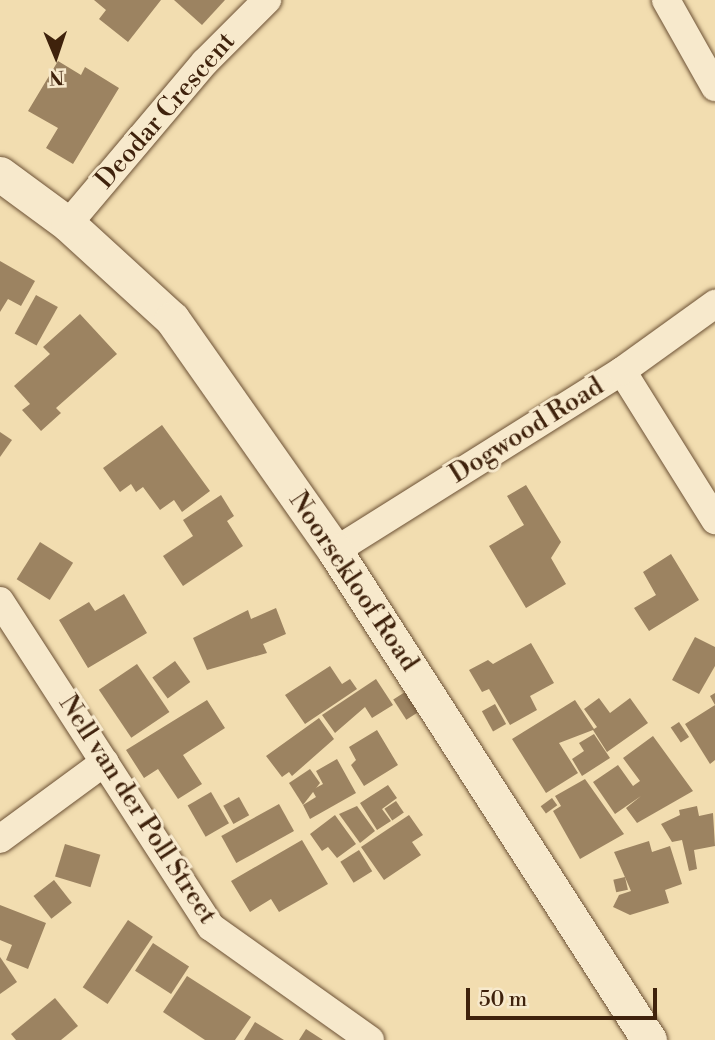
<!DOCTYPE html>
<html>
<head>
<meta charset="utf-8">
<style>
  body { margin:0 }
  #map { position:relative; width:715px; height:1040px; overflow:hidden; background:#f2ddb0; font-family:"Libre Bodoni",serif }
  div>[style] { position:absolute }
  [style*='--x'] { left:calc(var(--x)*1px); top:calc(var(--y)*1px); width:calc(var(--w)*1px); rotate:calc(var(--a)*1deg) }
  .building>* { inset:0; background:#9c8361; transform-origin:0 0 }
  .roads { filter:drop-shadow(0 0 2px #6c5135) drop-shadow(0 0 2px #6c5135) }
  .minor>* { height:28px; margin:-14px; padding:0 14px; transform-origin:14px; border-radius:14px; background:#f7e9cc }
  .tertiary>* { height:35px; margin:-17.5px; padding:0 17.5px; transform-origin:17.5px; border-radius:17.5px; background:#f7e9cc }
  span { translate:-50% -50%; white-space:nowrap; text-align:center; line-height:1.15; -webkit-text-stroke:6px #f7e9cc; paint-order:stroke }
  .street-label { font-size:26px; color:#3f220c }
  .north { position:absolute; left:21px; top:21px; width:70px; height:70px; -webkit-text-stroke:5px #f7e9cc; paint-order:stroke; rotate:178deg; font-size:19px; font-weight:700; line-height:28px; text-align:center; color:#3f220c }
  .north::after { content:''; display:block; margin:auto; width:24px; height:32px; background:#3f220c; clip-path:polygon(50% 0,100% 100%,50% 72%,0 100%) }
  .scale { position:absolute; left:466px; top:988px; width:191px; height:32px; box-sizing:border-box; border:4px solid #3f220c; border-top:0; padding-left:9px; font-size:21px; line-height:24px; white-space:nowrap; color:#3f220c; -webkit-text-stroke:5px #f7e9cc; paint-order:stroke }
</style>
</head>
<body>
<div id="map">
  <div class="building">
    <i style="clip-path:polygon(94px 0,161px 0,128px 42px,99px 19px,106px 10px)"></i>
    <i style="clip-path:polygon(174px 0,225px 0,202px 25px)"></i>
    <i style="clip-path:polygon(58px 61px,81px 75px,85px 67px,119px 88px,73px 164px,46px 148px,58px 128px,28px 111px)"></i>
    <i style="clip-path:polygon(0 261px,35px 281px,21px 306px,8px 299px,0 312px)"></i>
    <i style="left:36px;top:295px;width:25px;height:44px;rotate:29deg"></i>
    <i style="clip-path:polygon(80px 314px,117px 354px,56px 408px,61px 413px,41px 431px,22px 410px,30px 404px,14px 386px,50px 354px,43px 347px)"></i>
    <i style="clip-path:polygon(162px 425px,210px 491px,182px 512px,174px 500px,160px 510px,143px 487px,136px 492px,131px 484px,120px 492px,103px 468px)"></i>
    <i style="clip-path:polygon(0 432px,12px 440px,0 457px)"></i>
    <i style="clip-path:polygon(526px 485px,561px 542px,551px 558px,566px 584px,526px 608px,489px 546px,524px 525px,507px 496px)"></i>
    <i style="clip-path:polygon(221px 495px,234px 516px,227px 521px,243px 546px,183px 586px,163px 556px,193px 536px,183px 520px)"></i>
    <i style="left:40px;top:542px;width:39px;height:44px;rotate:32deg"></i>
    <i style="clip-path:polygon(671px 554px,699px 600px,649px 631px,634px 608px,656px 595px,643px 572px)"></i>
    <i style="clip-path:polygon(124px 594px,147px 633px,88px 668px,59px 620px,89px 602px,95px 611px)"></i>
    <i style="clip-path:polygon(276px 608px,286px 634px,263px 644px,267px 653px,207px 670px,193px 638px,248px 610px,251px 619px)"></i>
    <i style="clip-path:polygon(695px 637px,715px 647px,715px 666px,699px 694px,672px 680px)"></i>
    <i style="clip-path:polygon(531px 643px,554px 683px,530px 696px,537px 710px,510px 725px,489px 689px,482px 692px,469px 670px,488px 660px,493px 664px)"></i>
    <i style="left:175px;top:661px;width:26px;height:28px;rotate:54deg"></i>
    <i style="left:137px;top:664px;width:58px;height:46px;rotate:56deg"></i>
    <i style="clip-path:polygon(330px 666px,342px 684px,350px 679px,357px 689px,305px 724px,285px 695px)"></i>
    <i style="clip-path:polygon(376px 679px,393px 705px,372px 718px,365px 707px,335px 733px,322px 715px)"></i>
    <i style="left:405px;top:692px;width:24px;height:14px;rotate:57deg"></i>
    <i style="clip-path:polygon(715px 693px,715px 760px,710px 764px,685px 724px,715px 705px,710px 696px)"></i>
    <i style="clip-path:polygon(599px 698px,610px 713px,630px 698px,648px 723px,607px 752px,593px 730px,559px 743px,578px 773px,546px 793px,512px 739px,575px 700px,594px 729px,597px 727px,584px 709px)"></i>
    <i style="clip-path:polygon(207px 700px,225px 728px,183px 755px,202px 784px,178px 799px,158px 769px,144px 778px,126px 750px)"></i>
    <i style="left:495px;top:704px;width:23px;height:15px;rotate:61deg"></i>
    <i style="clip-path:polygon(319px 718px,334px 739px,292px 776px,289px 772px,282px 777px,266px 756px)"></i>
    <i style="left:679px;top:722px;width:18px;height:10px;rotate:56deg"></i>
    <i style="clip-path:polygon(377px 730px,398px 765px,364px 786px,351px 765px,356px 760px,349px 747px)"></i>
    <i style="clip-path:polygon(594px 734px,610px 758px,582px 776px,572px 759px,584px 751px,579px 743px)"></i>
    <i style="clip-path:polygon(653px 736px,693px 791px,637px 823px,626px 808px,641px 796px,615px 814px,593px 782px,618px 765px,633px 786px,640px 781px,623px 758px)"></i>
    <i style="clip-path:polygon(337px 759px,356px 793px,310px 819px,303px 805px,316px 797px,312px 790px,323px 784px,316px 771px)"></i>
    <i style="clip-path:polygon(310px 769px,320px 783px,303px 805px,289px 783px)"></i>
    <i style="clip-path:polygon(585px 779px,624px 834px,580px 859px,553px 811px,561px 806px,555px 796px)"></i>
    <i style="clip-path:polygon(388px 785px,397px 798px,382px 809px,391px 821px,377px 830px,360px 803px)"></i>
    <i style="left:211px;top:792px;width:36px;height:27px;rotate:60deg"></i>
    <i style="left:239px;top:797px;width:21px;height:18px;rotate:61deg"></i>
    <i style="left:552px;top:798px;width:9px;height:14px;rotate:54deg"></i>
    <i style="left:396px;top:801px;width:14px;height:14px;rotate:56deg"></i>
    <i style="left:279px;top:804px;width:31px;height:66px;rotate:61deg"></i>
    <i style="clip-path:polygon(357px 806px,375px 831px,360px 843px,339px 814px)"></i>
    <i style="clip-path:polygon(697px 806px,699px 816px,713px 813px,715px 846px,694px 850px,697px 869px,689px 871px,682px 840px,672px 842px,661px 824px,680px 815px,679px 810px)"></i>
    <i style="clip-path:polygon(335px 815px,356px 844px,337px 858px,328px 847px,322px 851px,310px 834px)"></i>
    <i style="clip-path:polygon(409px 815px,423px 835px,412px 842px,421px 855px,384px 880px,361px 847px)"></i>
    <i style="clip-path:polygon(302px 840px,328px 884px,279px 912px,271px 899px,250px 912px,231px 881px)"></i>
    <i style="clip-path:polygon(649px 841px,652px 852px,670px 846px,682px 884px,665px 890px,669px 903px,630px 915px,613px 907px,619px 895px,631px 891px,614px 852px)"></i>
    <i style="left:65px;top:844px;width:37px;height:34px;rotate:17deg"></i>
    <i style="left:359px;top:850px;width:25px;height:22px;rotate:58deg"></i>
    <i style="left:625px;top:877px;width:13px;height:12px;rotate:77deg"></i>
    <i style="left:54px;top:880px;width:29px;height:26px;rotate:52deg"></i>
    <i style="clip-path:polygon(0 905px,46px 923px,28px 969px,6px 960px,12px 945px,0 940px)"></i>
    <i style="left:128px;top:920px;width:30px;height:81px;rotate:34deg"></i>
    <i style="left:153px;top:943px;width:43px;height:33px;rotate:33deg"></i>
    <i style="clip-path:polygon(0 957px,17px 982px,0 994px)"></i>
    <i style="clip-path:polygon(187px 976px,251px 1017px,235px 1040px,205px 1040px,163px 1012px)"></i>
    <i style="clip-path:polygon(55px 998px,78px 1026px,61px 1040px,16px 1040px,11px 1034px)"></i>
    <i style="clip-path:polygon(255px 1022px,284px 1040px,244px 1040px)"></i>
    <i style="clip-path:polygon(306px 1029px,323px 1040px,299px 1040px)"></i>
  </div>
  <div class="roads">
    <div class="minor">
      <i style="--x:666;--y:0;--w:100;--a:60.6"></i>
      <i style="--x:68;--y:224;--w:212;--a:-49.8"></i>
      <i style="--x:205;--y:62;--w:88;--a:-45"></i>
      <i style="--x:622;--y:371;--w:176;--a:58"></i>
      <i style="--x:335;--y:551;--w:339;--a:-32.1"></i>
      <i style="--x:622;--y:371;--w:115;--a:-35.8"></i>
      <i style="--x:0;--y:601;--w:388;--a:57.1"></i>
      <i style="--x:211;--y:927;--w:195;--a:35.4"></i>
      <i style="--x:0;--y:839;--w:130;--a:-36.3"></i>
    </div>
    <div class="tertiary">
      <i style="--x:0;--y:174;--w:84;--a:36.3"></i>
      <i style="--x:68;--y:224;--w:141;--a:42.4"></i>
      <i style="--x:172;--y:319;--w:284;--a:54.9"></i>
      <i style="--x:335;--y:551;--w:581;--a:57.29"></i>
    </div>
  </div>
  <div class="street-label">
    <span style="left:166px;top:111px;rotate:-49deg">Deodar Crescent</span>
    <span style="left:527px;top:431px;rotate:-32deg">Dogwood Road</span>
    <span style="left:353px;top:582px;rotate:56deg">Noorsekloof Road</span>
    <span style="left:137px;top:810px;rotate:57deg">Nell van der Poll Street</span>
  </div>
  <div class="north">N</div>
  <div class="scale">50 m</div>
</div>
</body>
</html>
